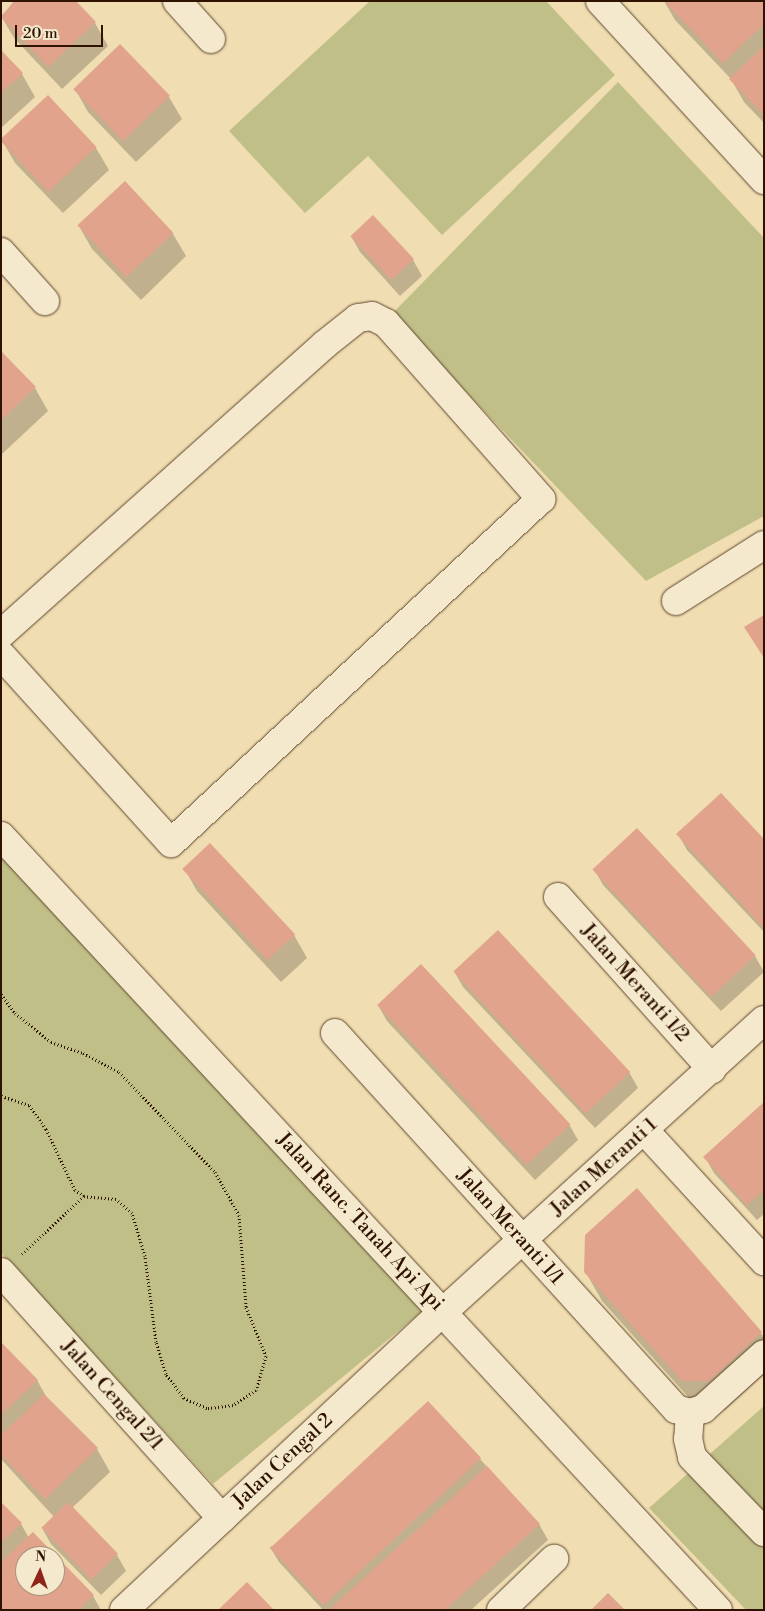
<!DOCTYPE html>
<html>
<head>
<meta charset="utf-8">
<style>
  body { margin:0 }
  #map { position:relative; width:765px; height:1611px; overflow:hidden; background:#f0ddb2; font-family:"Libre Bodoni",serif }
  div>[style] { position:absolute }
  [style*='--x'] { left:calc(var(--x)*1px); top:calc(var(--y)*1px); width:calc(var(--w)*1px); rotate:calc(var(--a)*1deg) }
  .green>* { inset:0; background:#c0bf88 }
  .shadow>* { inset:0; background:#0003 }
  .building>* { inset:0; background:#e2a38c; transform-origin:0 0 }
  .path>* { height:3px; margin-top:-1.5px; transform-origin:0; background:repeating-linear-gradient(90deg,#2f1200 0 1px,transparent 0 3.5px) }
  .roads { filter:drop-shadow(0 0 1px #5f452c) drop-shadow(0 0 1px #5f452c) }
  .minor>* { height:28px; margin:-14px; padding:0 14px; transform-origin:14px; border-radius:14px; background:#f5e9cd }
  span { translate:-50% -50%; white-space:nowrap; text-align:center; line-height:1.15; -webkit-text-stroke:4px #f5e9cd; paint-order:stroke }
  .street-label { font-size:20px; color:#2f1200 }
  .frame { position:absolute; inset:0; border:2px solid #2f1200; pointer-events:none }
  .north { position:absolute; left:15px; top:1546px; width:50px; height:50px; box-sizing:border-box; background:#f5e9cd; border:1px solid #a6937b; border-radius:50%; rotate:3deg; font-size:14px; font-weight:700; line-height:20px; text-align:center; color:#2f1200 }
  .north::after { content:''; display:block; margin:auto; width:18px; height:22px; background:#8f2418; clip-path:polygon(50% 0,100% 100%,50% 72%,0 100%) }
  .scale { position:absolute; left:15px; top:25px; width:88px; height:22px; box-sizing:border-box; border:2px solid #2f1200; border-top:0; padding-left:6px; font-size:15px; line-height:18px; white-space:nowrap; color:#2f1200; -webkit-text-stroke:4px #f5e9cd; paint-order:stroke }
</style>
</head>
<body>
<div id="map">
  <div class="green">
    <i style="clip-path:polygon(370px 1px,546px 1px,615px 75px,442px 235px,368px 156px,305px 213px,229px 131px)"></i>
    <i style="clip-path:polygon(618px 82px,764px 238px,764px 516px,646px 581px,392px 314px)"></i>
    <i style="clip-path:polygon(1px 854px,425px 1309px,213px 1484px,1px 1253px)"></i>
    <i style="clip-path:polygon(764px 1406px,764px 1610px,746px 1610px,649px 1508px)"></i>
  </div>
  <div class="shadow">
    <i style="clip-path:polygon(16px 1px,95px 23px,108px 46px,62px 89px,14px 38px,1px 16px)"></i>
    <i style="clip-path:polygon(664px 1px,764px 1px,764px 123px,744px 102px,731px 79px,675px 20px)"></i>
    <i style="clip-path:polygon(1px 52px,22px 74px,35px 97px,1px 128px)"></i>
    <i style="clip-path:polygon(75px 89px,169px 97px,182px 119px,136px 162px,88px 112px)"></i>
    <i style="clip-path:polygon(48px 97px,96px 148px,109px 170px,63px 213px,15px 163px,2px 140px)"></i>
    <i style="clip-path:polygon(79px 226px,173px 234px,186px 256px,141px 300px,92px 249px)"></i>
    <i style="clip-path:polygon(351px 236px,413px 260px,422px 276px,400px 296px,360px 252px)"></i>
    <i style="clip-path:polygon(1px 353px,35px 388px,48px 411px,2px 454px)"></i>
    <i style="clip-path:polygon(678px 834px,764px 841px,764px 932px,687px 850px)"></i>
    <i style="clip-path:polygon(184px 868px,294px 935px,307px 958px,281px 982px,197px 891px)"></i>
    <i style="clip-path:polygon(594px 869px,755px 956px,764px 972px,721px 1011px,603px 885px)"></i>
    <i style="clip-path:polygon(454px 971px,629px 1072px,638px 1088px,595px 1128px,463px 987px)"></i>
    <i style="clip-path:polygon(378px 1005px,569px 1124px,578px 1140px,535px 1180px,387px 1021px)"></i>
    <i style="clip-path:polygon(764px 1104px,764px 1214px,757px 1220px,714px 1173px,705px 1157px)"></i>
    <i style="clip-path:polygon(637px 1190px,764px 1337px,764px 1374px,725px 1410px,699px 1409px,602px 1301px,585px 1271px)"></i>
    <i style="clip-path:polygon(1px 1344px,37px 1380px,47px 1398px,97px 1449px,110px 1472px,72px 1508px,117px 1555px,126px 1571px,101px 1595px,51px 1544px,42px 1528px,54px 1517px,1px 1459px)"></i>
    <i style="clip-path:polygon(480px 1459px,539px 1524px,548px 1540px,471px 1610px,323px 1610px,279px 1562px,270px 1547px)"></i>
    <i style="clip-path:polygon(1px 1504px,21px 1524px,29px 1538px,54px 1556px,25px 1556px,25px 1586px,55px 1586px,55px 1557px,93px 1596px,101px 1610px,1px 1610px)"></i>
  </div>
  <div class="building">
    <i style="clip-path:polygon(14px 1px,76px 1px,96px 22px,48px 67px,1px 17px)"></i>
    <i style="clip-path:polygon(664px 1px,764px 1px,764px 24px,723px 63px)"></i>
    <i style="left:120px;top:44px;width:72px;height:65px;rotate:46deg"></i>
    <i style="clip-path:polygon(764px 46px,764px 115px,729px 79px)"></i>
    <i style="clip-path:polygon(1px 50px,23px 73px,1px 93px)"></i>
    <i style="left:48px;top:95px;width:71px;height:66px;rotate:47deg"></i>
    <i style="left:125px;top:181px;width:71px;height:65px;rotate:47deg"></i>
    <i style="left:373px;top:215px;width:60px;height:31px;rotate:47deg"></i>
    <i style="clip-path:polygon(1px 351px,36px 387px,1px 420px)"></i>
    <i style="clip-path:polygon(764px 615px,764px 658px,744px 627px)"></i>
    <i style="clip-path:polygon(721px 793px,764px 839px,764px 928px,676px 834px)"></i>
    <i style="left:637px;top:828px;width:174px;height:61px;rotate:47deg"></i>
    <i style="left:210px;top:843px;width:125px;height:38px;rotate:47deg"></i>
    <i style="left:498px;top:930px;width:194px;height:61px;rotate:47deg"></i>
    <i style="left:421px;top:964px;width:219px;height:60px;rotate:47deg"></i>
    <i style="clip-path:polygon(764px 1102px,764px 1190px,747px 1205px,703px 1157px)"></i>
    <i style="clip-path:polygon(637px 1188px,762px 1332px,709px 1381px,682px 1381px,584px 1272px,585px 1235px)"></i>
    <i style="clip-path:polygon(1px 1342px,38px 1380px,1px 1415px)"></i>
    <i style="clip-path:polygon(44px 1394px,98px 1448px,45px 1499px,1px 1455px,1px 1435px)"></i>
    <i style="left:428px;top:1401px;width:78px;height:216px;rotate:47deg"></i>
    <i style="clip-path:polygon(487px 1466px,540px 1524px,445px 1610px,329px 1610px)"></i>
    <i style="clip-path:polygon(1px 1502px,22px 1523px,1px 1543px)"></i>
    <i style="left:68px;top:1502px;width:72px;height:37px;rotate:46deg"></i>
    <i style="clip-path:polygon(evenodd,33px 1532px,94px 1595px,79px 1610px,1px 1610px,1px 1562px,33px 1532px,25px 1556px,55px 1556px,55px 1586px,25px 1586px,25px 1556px)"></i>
    <i style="clip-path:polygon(247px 1582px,274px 1610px,218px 1610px)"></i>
    <i style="clip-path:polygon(608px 1593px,625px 1610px,591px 1610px)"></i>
  </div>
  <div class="path">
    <i style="--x:1;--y:994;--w:24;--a:54"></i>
    <i style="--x:15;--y:1013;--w:46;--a:38.9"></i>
    <i style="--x:51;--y:1042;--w:34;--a:19"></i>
    <i style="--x:83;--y:1053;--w:41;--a:27.8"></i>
    <i style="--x:119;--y:1072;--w:139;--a:46.2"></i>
    <i style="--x:215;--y:1172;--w:49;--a:60.8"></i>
    <i style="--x:239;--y:1215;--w:92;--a:85.6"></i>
    <i style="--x:246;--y:1307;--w:53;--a:67.8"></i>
    <i style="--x:266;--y:1356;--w:35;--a:106"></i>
    <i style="--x:256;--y:1390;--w:27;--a:147"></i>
    <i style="--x:233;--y:1405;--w:26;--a:173"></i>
    <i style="--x:207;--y:1408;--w:25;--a:-157"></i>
    <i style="--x:184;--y:1398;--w:30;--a:-127"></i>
    <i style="--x:166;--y:1374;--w:34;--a:-107"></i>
    <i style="--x:156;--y:1342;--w:87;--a:-97.3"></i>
    <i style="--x:145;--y:1256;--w:45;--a:-106.8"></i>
    <i style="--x:132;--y:1213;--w:21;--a:-139"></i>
    <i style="--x:116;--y:1199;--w:32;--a:-175"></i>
    <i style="--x:84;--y:1196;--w:11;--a:-146"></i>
    <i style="--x:75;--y:1190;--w:68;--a:-115.4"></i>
    <i style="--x:46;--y:1129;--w:29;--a:-125"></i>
    <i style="--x:29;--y:1105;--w:29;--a:-162"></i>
    <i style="--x:22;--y:1254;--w:85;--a:-43.1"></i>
  </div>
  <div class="roads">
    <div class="minor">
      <i style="--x:177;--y:1;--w:51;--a:48.2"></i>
      <i style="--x:600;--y:1;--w:243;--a:47.5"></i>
      <i style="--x:1;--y:252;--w:66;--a:48.1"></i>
      <i style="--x:676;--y:601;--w:104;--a:-32.5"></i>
      <i style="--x:1;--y:634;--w:433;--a:-41.8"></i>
      <i style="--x:324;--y:345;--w:43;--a:-38.5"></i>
      <i style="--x:358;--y:318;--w:14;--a:-8"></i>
      <i style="--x:372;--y:316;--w:16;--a:27"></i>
      <i style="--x:386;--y:323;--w:235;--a:48.6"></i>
      <i style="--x:541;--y:499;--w:505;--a:137.09"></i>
      <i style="--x:171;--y:843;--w:253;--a:-132.1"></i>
      <i style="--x:1;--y:836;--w:1055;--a:47.19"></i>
      <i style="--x:558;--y:897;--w:231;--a:48.2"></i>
      <i style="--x:335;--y:1033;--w:508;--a:47.79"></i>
      <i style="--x:676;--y:1409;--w:15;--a:16"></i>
      <i style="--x:644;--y:1130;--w:178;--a:47.5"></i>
      <i style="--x:1;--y:1272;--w:331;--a:48.1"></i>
      <i style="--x:690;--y:1413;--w:26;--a:94"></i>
      <i style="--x:688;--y:1439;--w:18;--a:77"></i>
      <i style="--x:692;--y:1457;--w:104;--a:46.2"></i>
      <i style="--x:690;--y:1413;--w:14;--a:-17"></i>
      <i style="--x:703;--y:1409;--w:82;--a:-42"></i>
      <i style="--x:124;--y:1610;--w:437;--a:-43.1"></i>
      <i style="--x:443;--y:1312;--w:434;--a:-42.3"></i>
      <i style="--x:501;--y:1610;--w:74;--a:-43.9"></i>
    </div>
  </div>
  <div class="street-label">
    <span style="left:635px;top:983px;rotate:48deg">Jalan Meranti 1/2</span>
    <span style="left:604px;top:1167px;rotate:-42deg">Jalan Meranti 1</span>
    <span style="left:360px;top:1222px;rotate:47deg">Jalan Ranc. Tanah Api Api</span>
    <span style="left:510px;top:1227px;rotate:48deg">Jalan Meranti 1/1</span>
    <span style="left:112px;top:1395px;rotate:48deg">Jalan Cengal 2/1</span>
    <span style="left:283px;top:1461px;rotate:-43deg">Jalan Cengal 2</span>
  </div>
  <div class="frame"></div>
  <div class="north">N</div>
  <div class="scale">20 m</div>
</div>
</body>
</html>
